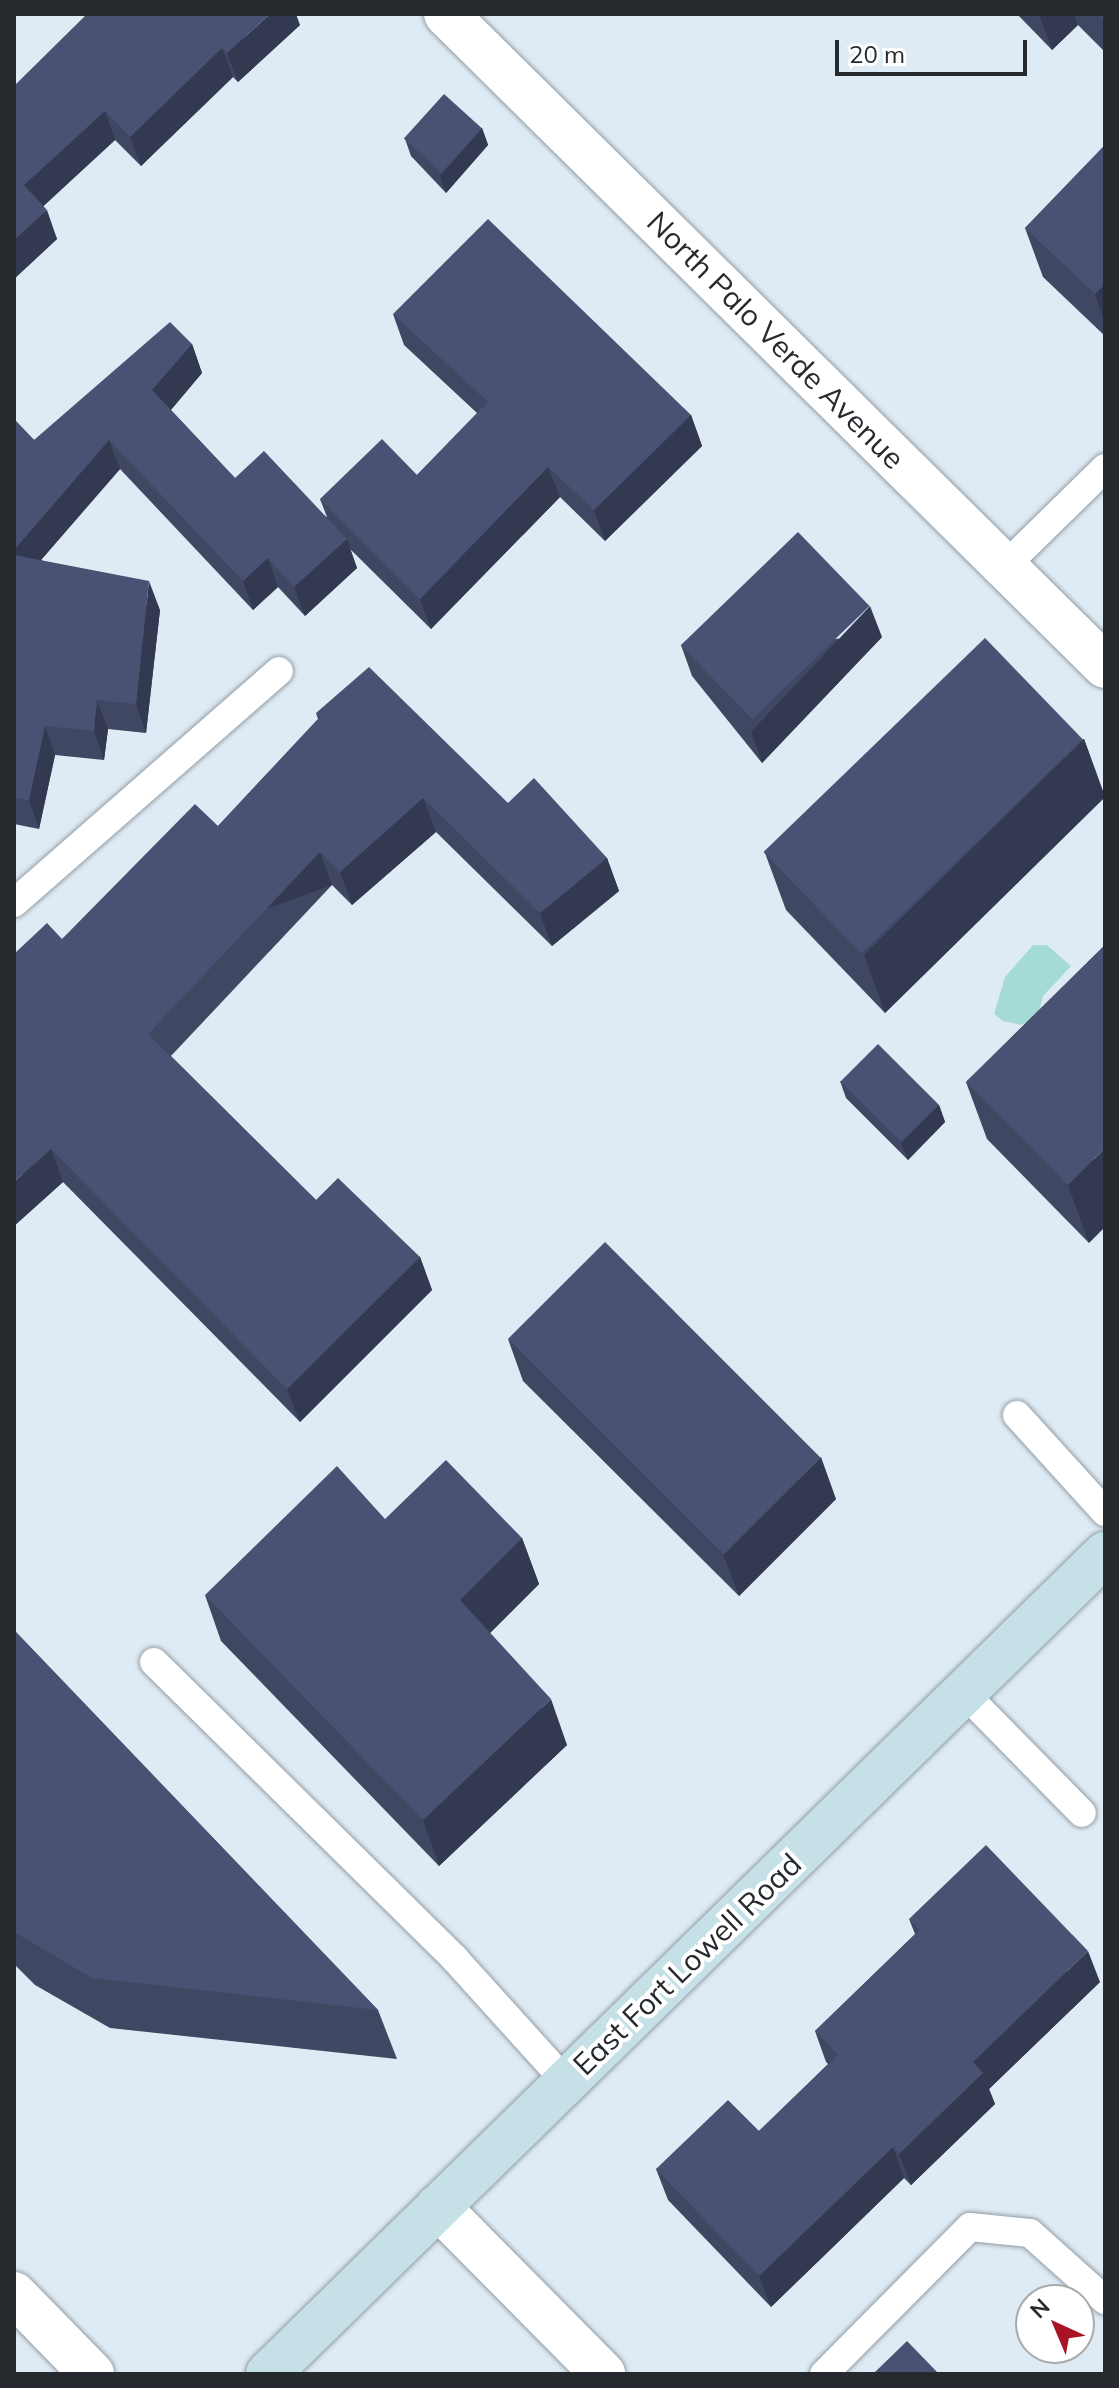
<!DOCTYPE html>
<html>
<head>
<meta charset="utf-8">
<style>
  body { margin:0 }
  #map { position:relative; width:1119px; height:2388px; overflow:hidden; background:#dfebf4; font-family:Mulish,sans-serif }
  div>[style] { position:absolute }
  [style*='--x'] { left:calc(var(--x)*1px); top:calc(var(--y)*1px); width:calc(var(--w)*1px); rotate:calc(var(--a)*1deg) }
  .water>* { inset:0; background:#a5dbd6 }
  .roads { filter:drop-shadow(0 0 2px #929da6) drop-shadow(0 0 2px #929da6) }
  .service>* { height:28px; margin:-14px; padding:0 14px; transform-origin:14px; border-radius:14px; background:#fff }
  .minor>* { height:44px; margin:-22px; padding:0 22px; transform-origin:22px; border-radius:22px; background:#fff }
  .secondary>* { height:44px; margin:-22px; padding:0 22px; transform-origin:22px; border-radius:22px; background:#c5e1e7 }
  .wall>* { inset:0; background:#3f4763 }
  .shaded-wall>* { inset:0; background:#333950; transform-origin:0 0 }
  .building>* { inset:0; background:#495273; transform-origin:0 0 }
  span { translate:-50% -50%; white-space:nowrap; text-align:center; line-height:1.15; -webkit-text-stroke:8px #fff; paint-order:stroke }
  .street-label { font-size:30px; color:#262a2e }
  .frame { position:absolute; inset:0; border:16px solid #262a2e; pointer-events:none }
  .north { position:absolute; left:1015px; top:2284px; width:80px; height:80px; box-sizing:border-box; background:#fff; border:2px solid #a8aaab; border-radius:50%; rotate:316deg; font-size:22px; font-weight:700; line-height:32px; text-align:center; color:#262a2e }
  .north::after { content:''; display:block; margin:auto; width:28px; height:36px; background:#a91325; clip-path:polygon(50% 0,100% 100%,50% 72%,0 100%) }
  .scale { position:absolute; left:835px; top:40px; width:192px; height:36px; box-sizing:border-box; border:4px solid #262a2e; border-top:0; padding-left:10px; font-size:24px; line-height:28px; white-space:nowrap; color:#262a2e; -webkit-text-stroke:6px #fff; paint-order:stroke }
</style>
</head>
<body>
<div id="map">
  <div class="water">
    <i style="clip-path:polygon(1033px 945px,1047px 945px,1071px 966px,1043px 996px,1038px 1017px,1021px 1025px,1003px 1021px,994px 1014px,1005px 977px)"></i>
  </div>
  <div class="roads">
    <div class="service">
      <i style="--x:1005;--y:566;--w:140;--a:-44.4"></i>
      <i style="--x:14;--y:903;--w:352;--a:-41.2"></i>
      <i style="--x:1017;--y:1415;--w:131;--a:47.8"></i>
      <i style="--x:154;--y:1662;--w:423;--a:44.6"></i>
      <i style="--x:455;--y:1959;--w:166;--a:47.9"></i>
      <i style="--x:964;--y:1693;--w:168;--a:45.5"></i>
      <i style="--x:824;--y:2374;--w:207;--a:-45.2"></i>
      <i style="--x:970;--y:2227;--w:60;--a:5.7"></i>
      <i style="--x:1030;--y:2233;--w:101;--a:41.8"></i>
    </div>
    <div class="minor">
      <i style="--x:446;--y:14;--w:927;--a:44.69"></i>
      <i style="--x:438;--y:2207;--w:235;--a:45.3"></i>
      <i style="--x:14;--y:2294;--w:112;--a:45.7"></i>
    </div>
    <div class="secondary">
      <i style="--x:268;--y:2374;--w:1172;--a:-44.41"></i>
    </div>
  </div>
  <div class="wall">
    <i style="clip-path:polygon(1017px 14px,1105px 14px,1105px 52px,1078px 25px,1052px 50px)"></i>
    <i style="clip-path:polygon(300px 25px,238px 82px,233px 77px,141px 166px,115px 140px,43px 206px,57px 239px,14px 279px,14px 86px)"></i>
    <i style="clip-path:polygon(482px 128px,488px 145px,446px 193px,411px 156px,405px 139px)"></i>
    <i style="clip-path:polygon(1105px 145px,1105px 336px,1043px 277px,1025px 228px)"></i>
    <i style="clip-path:polygon(393px 314px,691px 415px,702px 446px,605px 541px,560px 497px,431px 629px,350px 549px,357px 568px,305px 616px,278px 587px,253px 610px,120px 469px,41px 560px,160px 610px,146px 733px,108px 729px,104px 760px,55px 755px,39px 829px,14px 824px,14px 419px,34px 440px,192px 344px,202px 373px,171px 410px,235px 478px,327px 517px,320px 499px,417px 475px,477px 413px,404px 345px)"></i>
    <i style="clip-path:polygon(882px 637px,762px 763px,692px 676px,681px 645px)"></i>
    <i style="clip-path:polygon(316px 713px,508px 803px,607px 858px,619px 891px,552px 946px,436px 832px,352px 905px,332px 885px,171px 1056px,316px 1200px,420px 1257px,432px 1290px,300px 1422px,63px 1182px,14px 1226px,62px 939px,218px 826px,318px 719px)"></i>
    <i style="clip-path:polygon(1084px 739px,1105px 797px,885px 1013px,786px 910px,765px 853px)"></i>
    <i style="clip-path:polygon(1105px 945px,1089px 1243px,987px 1139px,966px 1082px)"></i>
    <i style="clip-path:polygon(840px 1081px,939px 1105px,945px 1122px,908px 1160px,846px 1098px)"></i>
    <i style="clip-path:polygon(508px 1339px,836px 1499px,739px 1596px,523px 1381px)"></i>
    <i style="clip-path:polygon(385px 1519px,522px 1538px,539px 1584px,490px 1633px,567px 1745px,439px 1866px,221px 1641px,205px 1595px)"></i>
    <i style="clip-path:polygon(14px 1630px,378px 2010px,397px 2059px,110px 2028px,35px 1985px,14px 1964px)"></i>
    <i style="clip-path:polygon(909px 1919px,1100px 1982px,989px 2089px,995px 2104px,911px 2185px,904px 2178px,771px 2307px,668px 2200px,656px 2169px,759px 2131px,828px 2064px,826px 2062px,815px 2031px,915px 1934px)"></i>
  </div>
  <div class="shaded-wall">
    <i style="clip-path:polygon(270px 14px,296px 14px,300px 25px,238px 82px,227px 53px)"></i>
    <i style="clip-path:polygon(1039px 14px,1074px 14px,1078px 25px,1052px 50px)"></i>
    <i style="clip-path:polygon(222px 48px,233px 77px,141px 166px,130px 137px)"></i>
    <i style="clip-path:polygon(105px 111px,115px 140px,35px 214px,24px 185px)"></i>
    <i style="clip-path:polygon(482px 128px,488px 145px,446px 193px,440px 176px)"></i>
    <i style="clip-path:polygon(47px 210px,57px 239px,14px 279px,14px 240px)"></i>
    <i style="clip-path:polygon(1105px 284px,1105px 323px,1095px 294px)"></i>
    <i style="clip-path:polygon(192px 344px,202px 373px,163px 419px,152px 390px)"></i>
    <i style="clip-path:polygon(691px 415px,702px 446px,605px 541px,594px 510px)"></i>
    <i style="clip-path:polygon(109px 440px,120px 469px,21px 583px,14px 565px,14px 550px)"></i>
    <i style="clip-path:polygon(548px 467px,560px 497px,431px 629px,420px 599px)"></i>
    <i style="clip-path:polygon(347px 539px,357px 568px,305px 616px,294px 587px)"></i>
    <i style="clip-path:polygon(268px 558px,278px 587px,253px 610px,243px 581px)"></i>
    <i style="clip-path:polygon(149px 581px,160px 610px,146px 733px,136px 704px)"></i>
    <i style="clip-path:polygon(870px 606px,882px 637px,762px 763px,751px 732px)"></i>
    <i style="clip-path:polygon(97px 700px,108px 729px,104px 760px,94px 731px)"></i>
    <i style="clip-path:polygon(45px 726px,55px 755px,39px 829px,29px 800px)"></i>
    <i style="clip-path:polygon(1084px 739px,1105px 797px,885px 1013px,864px 955px)"></i>
    <i style="clip-path:polygon(423px 798px,436px 832px,352px 905px,340px 872px)"></i>
    <i style="left:320px;top:852px;width:35px;height:250px;rotate:70deg"></i>
    <i style="clip-path:polygon(607px 858px,619px 891px,552px 946px,540px 913px)"></i>
    <i style="clip-path:polygon(939px 1105px,945px 1122px,908px 1160px,901px 1143px)"></i>
    <i style="clip-path:polygon(1105px 1148px,1105px 1227px,1089px 1243px,1068px 1185px)"></i>
    <i style="clip-path:polygon(51px 1149px,63px 1182px,14px 1226px,14px 1182px)"></i>
    <i style="clip-path:polygon(420px 1257px,432px 1290px,300px 1422px,287px 1389px)"></i>
    <i style="clip-path:polygon(821px 1457px,836px 1499px,739px 1596px,723px 1554px)"></i>
    <i style="clip-path:polygon(522px 1538px,539px 1584px,477px 1646px,460px 1600px)"></i>
    <i style="clip-path:polygon(551px 1699px,567px 1745px,439px 1866px,423px 1820px)"></i>
    <i style="clip-path:polygon(1088px 1951px,1100px 1982px,989px 2089px,995px 2104px,911px 2185px,899px 2154px,973px 2062px)"></i>
    <i style="clip-path:polygon(893px 2147px,904px 2178px,771px 2307px,759px 2276px)"></i>
  </div>
  <div class="building">
    <i style="clip-path:polygon(87px 14px,270px 14px,227px 53px,222px 48px,130px 137px,105px 111px,24px 185px,47px 210px,14px 240px,14px 86px)"></i>
    <i style="clip-path:polygon(1098px 14px,1105px 14px,1105px 21px)"></i>
    <i style="left:444px;top:94px;width:51px;height:60px;rotate:42deg"></i>
    <i style="clip-path:polygon(1105px 145px,1105px 284px,1095px 294px,1025px 228px)"></i>
    <i style="clip-path:polygon(488px 219px,691px 415px,594px 510px,548px 467px,420px 599px,320px 499px,382px 439px,417px 475px,488px 402px,393px 314px)"></i>
    <i style="clip-path:polygon(170px 322px,192px 344px,152px 390px,235px 478px,264px 451px,347px 539px,294px 587px,268px 558px,243px 581px,109px 440px,14px 550px,14px 419px,34px 440px)"></i>
    <i style="left:798px;top:532px;width:103px;height:163px;rotate:46deg"></i>
    <i style="clip-path:polygon(14px 555px,149px 581px,136px 704px,97px 700px,94px 731px,45px 726px,29px 800px,14px 797px)"></i>
    <i style="left:985px;top:638px;width:141px;height:308px;rotate:46deg"></i>
    <i style="clip-path:polygon(369px 667px,508px 803px,534px 778px,607px 858px,540px 913px,423px 798px,340px 872px,320px 852px,148px 1034px,316px 1200px,338px 1178px,420px 1257px,287px 1389px,51px 1149px,14px 1182px,14px 954px,47px 923px,62px 939px,195px 804px,218px 826px,320px 717px,316px 713px)"></i>
    <i style="clip-path:polygon(1105px 945px,1105px 1148px,1068px 1185px,966px 1082px)"></i>
    <i style="left:878px;top:1044px;width:86px;height:53px;rotate:45deg"></i>
    <i style="left:605px;top:1242px;width:305px;height:137px;rotate:45deg"></i>
    <i style="clip-path:polygon(446px 1460px,522px 1538px,460px 1600px,551px 1699px,423px 1820px,205px 1595px,337px 1466px,385px 1519px)"></i>
    <i style="clip-path:polygon(14px 1630px,378px 2010px,92px 1978px,14px 1932px)"></i>
    <i style="clip-path:polygon(986px 1845px,1088px 1951px,973px 2062px,983px 2073px,899px 2154px,893px 2147px,759px 2276px,656px 2169px,728px 2100px,759px 2131px,838px 2055px,815px 2031px,920px 1930px,909px 1919px)"></i>
    <i style="clip-path:polygon(907px 2341px,939px 2374px,873px 2374px)"></i>
  </div>
  <div class="street-label">
    <span style="left:776px;top:340px;rotate:45deg">North Palo Verde Avenue</span>
    <span style="left:687px;top:1964px;rotate:-44deg">East Fort Lowell Road</span>
  </div>
  <div class="frame"></div>
  <div class="north">N</div>
  <div class="scale">20 m</div>
</div>
</body>
</html>
